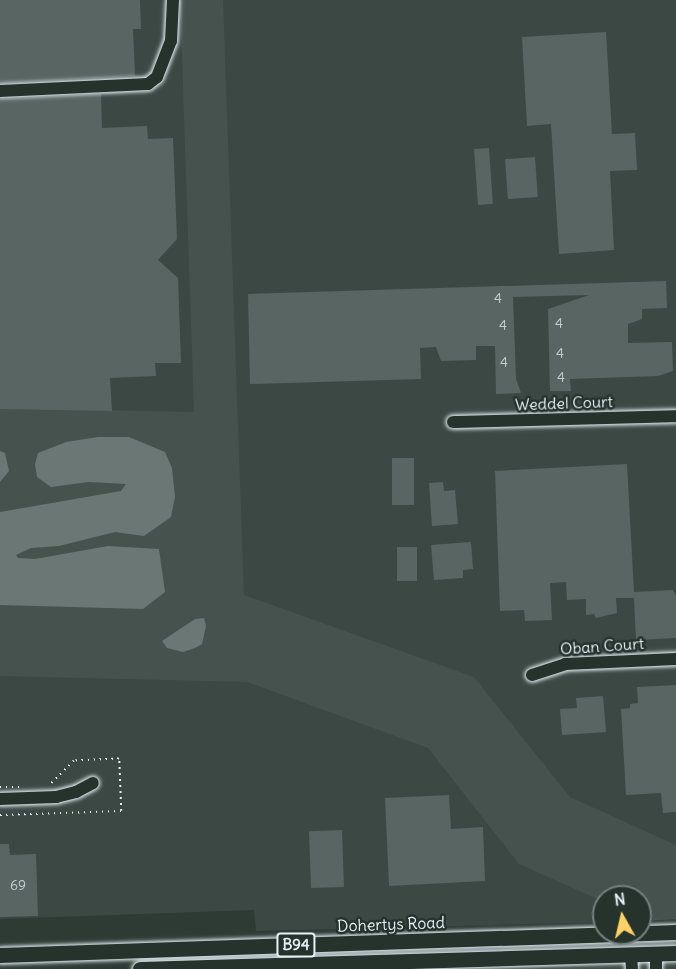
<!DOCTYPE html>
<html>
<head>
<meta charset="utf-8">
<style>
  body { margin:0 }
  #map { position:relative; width:676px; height:969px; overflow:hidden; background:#2e3b35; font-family:Delius,sans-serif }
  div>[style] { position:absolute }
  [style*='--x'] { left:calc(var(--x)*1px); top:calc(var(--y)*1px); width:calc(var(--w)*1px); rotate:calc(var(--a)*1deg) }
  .built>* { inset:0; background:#3b4843 }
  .green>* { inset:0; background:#45524e }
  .water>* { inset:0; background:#6b7775 }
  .building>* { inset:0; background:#596563; transform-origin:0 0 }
  .path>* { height:1.5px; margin-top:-0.75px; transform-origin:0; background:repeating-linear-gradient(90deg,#e8f1f8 0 1.5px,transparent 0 6px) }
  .roads { filter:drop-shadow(0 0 2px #e8f1f8) drop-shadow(0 0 2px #e8f1f8) }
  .minor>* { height:12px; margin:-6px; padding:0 6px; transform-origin:6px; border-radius:6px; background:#26332d }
  .major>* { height:15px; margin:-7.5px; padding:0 7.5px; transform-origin:7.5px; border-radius:7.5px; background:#26332d }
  span { translate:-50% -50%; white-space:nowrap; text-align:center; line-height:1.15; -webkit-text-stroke:5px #26332d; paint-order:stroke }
  .number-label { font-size:14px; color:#c4ced3 }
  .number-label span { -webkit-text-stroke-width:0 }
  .shield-label span { padding:2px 4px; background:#26332d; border:2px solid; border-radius:4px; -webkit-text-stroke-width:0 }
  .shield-label { font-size:15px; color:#e8f1f8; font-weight:700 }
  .street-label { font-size:16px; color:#e8f1f8 }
  .north { position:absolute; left:592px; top:885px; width:60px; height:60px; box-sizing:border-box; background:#26332d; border:2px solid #747f7e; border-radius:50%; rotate:352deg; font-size:16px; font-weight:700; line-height:24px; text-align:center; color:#e8f1f8 }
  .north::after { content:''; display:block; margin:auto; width:21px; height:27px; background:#ffd166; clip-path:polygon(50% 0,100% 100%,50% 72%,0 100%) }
</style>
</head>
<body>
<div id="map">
  <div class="built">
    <i style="clip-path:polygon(0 0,676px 0,676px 919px,640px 921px,640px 897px,604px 897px,604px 922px,256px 931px,254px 910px,0 919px)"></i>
    <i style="clip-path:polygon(676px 964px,676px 969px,547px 969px)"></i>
  </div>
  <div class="green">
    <i style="clip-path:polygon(180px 0,223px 0,244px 595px,474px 677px,570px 797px,676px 845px,676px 919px,640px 921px,640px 897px,604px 897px,604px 902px,519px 864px,428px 748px,247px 682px,0 676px,0 408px,194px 412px)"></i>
  </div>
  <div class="water">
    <i style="clip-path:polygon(98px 437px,129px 437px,165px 452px,172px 468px,175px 497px,171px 517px,144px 536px,115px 532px,59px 546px,31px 548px,16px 555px,18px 558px,35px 559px,108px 546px,159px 549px,165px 592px,143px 609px,0 605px,0 512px,121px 491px,126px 484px,89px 482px,51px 487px,37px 477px,35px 464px,38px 453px,66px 442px)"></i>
    <i style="clip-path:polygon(0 451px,5px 453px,9px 471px,0 482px)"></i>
    <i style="clip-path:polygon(204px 618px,206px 626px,202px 644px,195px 648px,183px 652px,167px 648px,162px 641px,195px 619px)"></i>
  </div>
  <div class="building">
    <i style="clip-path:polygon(0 0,140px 0,141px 29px,133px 29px,135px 76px,0 83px)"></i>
    <i style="clip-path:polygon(606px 32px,612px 134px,635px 133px,637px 170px,610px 171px,614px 250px,559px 254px,551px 124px,527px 126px,522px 37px)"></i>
    <i style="clip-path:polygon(101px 94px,102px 128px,147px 126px,148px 139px,173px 138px,177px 239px,158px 260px,178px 278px,181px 363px,155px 363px,156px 376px,110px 378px,112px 411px,0 409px,0 99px)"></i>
    <i style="left:489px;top:148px;width:56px;height:15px;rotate:86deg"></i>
    <i style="left:535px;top:157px;width:40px;height:30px;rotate:86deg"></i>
    <i style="clip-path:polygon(666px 281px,667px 308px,642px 309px,642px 319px,628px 324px,628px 343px,672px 342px,673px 371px,658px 376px,570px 379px,571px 391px,550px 391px,548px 309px,589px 295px,513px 297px,516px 379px,521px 393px,496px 394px,495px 346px,476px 346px,476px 360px,441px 361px,436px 347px,420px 348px,421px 379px,250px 384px,248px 294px)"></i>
    <i style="left:392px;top:458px;width:22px;height:47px"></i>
    <i style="clip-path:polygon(627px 464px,634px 592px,673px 590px,676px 596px,676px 638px,636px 640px,634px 598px,616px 598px,617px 613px,596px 618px,594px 614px,586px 615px,586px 599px,567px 600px,566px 582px,550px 583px,552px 620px,525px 621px,524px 610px,500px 611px,495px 471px)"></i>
    <i style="clip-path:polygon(443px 482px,444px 491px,455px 490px,458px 524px,432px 526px,429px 483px)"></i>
    <i style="clip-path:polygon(471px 542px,473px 569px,463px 570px,463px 578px,434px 580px,431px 545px)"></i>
    <i style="left:397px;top:547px;width:20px;height:34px"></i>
    <i style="clip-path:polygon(676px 685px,676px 812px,663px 813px,661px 793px,626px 795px,621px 709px,630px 708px,630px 704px,638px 703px,637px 687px)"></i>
    <i style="clip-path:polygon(603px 696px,606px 732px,562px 735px,560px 709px,577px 708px,576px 698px)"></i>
    <i style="clip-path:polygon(449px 795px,451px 829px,483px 827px,485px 881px,389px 886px,385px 798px)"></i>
    <i style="left:342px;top:830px;width:57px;height:33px;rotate:88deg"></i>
    <i style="clip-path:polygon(0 844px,9px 844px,10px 855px,36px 854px,38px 916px,0 917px)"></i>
  </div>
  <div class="path">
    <i style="--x:0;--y:787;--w:23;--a:0"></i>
    <i style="--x:0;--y:815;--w:121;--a:-1.9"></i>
    <i style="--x:121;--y:811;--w:52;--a:-92.2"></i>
    <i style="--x:119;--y:759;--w:45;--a:177.5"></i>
    <i style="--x:74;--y:761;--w:35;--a:135"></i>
  </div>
  <div class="roads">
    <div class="minor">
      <i style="--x:0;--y:91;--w:148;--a:-2.7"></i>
      <i style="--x:148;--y:84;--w:11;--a:-38"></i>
      <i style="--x:157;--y:77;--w:39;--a:-69"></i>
      <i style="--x:171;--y:41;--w:41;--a:-87.2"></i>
      <i style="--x:453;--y:422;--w:223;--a:-1.5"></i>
      <i style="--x:532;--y:675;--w:35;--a:-18"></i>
      <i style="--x:565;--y:664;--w:111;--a:-2.6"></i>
      <i style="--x:0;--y:799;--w:56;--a:-2"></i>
      <i style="--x:56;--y:797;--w:21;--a:-14"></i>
      <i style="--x:76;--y:792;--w:19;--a:-28"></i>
      <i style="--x:631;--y:955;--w:14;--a:86"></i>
      <i style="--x:656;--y:969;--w:15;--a:-90"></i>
    </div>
    <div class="major">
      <i style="--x:0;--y:955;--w:676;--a:-1.95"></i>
      <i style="--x:140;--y:969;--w:536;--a:-1.71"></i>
    </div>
  </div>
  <div class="number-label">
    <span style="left:498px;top:298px">4</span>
    <span style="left:559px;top:323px">4</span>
    <span style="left:503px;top:325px">4</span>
    <span style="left:560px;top:353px">4</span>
    <span style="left:504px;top:362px">4</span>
    <span style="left:561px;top:377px">4</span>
    <span style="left:18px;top:885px">69</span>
  </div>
  <div class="shield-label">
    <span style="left:296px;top:945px">B94</span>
  </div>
  <div class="street-label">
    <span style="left:564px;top:403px;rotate:-2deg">Weddel Court</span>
    <span style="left:602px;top:646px;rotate:-4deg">Oban Court</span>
    <span style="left:391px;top:924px;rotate:-2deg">Dohertys Road</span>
  </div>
  <div class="north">N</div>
</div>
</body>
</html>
